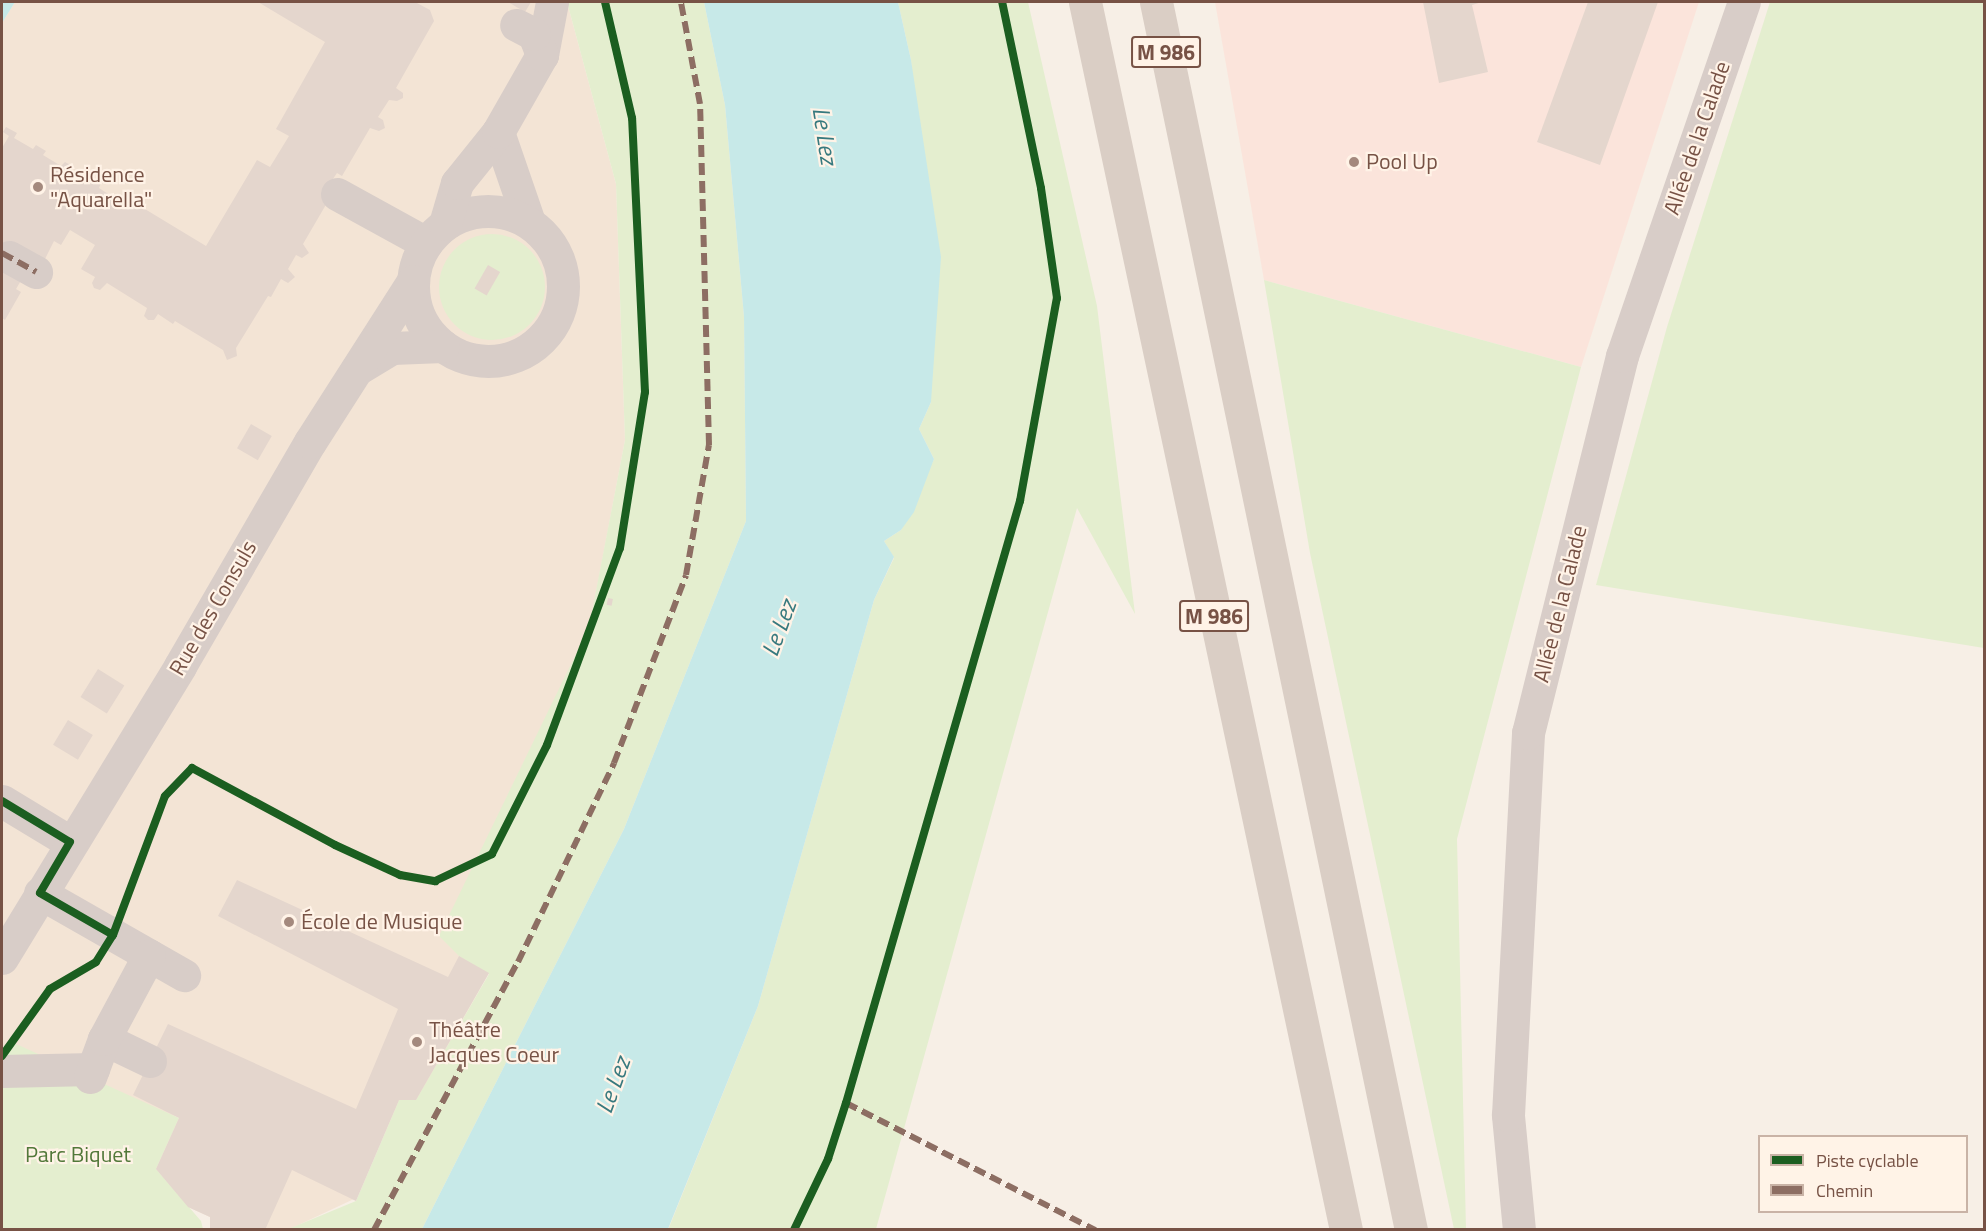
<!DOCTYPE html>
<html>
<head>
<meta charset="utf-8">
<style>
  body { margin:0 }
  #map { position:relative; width:1986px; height:1231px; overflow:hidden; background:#f7efe6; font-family:"Titillium Web",sans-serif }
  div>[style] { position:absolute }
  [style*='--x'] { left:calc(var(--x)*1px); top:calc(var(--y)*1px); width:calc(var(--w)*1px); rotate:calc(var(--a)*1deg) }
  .residential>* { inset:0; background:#f3e4d5 }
  .commercial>* { inset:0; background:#fbe4db }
  .green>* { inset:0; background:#e4eecf }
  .round { border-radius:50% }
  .water>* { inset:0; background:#c7e9e8 }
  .building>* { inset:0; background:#e4d6cd; transform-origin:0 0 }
  .minor>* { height:33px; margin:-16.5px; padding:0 16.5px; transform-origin:16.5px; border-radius:16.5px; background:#d8cdc8 }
  .minor>.ring { margin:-16.5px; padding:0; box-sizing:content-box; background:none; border:33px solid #d8cdc8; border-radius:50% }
  .major>* { height:33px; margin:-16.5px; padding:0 16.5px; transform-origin:16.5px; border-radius:16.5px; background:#dacec5 }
  .quiet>* { height:6px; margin-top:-3px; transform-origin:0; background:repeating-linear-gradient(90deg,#8d6e63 0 12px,transparent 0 18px) }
  .cycleway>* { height:8px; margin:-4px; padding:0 4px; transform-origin:4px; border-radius:4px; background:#1b5e20 }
  .dots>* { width:16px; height:16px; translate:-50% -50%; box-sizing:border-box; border:3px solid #fff3e7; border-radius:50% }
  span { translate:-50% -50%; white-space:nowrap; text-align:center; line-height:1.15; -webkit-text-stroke:4.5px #fff3e7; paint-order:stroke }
  .shield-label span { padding:2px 4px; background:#fff3e7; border:2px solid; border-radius:4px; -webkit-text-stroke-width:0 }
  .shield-label { font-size:21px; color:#775245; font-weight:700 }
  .street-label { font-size:22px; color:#775245 }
  .poi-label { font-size:22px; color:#775245 }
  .left { translate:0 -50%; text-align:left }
  .park-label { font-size:22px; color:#527839 }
  .water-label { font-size:24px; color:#37797e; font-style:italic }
  .frame { position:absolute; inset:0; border:3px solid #775245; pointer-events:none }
  .legend { position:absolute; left:1758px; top:1135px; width:210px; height:78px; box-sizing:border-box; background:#fff3e7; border:2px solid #c9b3a6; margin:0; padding:8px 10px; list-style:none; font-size:18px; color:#775245 }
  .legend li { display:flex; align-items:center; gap:12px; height:30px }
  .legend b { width:30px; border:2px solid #c9b3a6 }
</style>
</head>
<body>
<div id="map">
  <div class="residential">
    <i style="clip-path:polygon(15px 2px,567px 2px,616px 184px,625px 440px,589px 629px,506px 799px,489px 973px,416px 1102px,399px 1101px,356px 1198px,290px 1229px,236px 1229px,188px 1207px,156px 1169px,179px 1117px,2px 1076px,2px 23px)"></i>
  </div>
  <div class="commercial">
    <i style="clip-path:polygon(1215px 2px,1699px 2px,1581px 367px,1264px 280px)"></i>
  </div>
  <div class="green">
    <i style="clip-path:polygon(567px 2px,704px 2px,725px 105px,744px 317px,746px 521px,624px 829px,422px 1229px,286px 1230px,356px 1201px,399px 1100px,416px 1100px,489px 974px,459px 956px,439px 936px,589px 627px,625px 440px,616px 184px)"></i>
    <i style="clip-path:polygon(898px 2px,1028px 2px,1097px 306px,1135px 614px,1077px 508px,876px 1229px,668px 1230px,758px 1006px,874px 600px,894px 558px,884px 541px,901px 530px,934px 459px,919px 429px,931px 402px,911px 60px)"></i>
    <i style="clip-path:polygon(1770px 2px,1984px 2px,1984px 648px,1596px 585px,1667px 327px)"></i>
    <i class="round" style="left:439px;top:234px;width:106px;height:106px"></i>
    <i style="clip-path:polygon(1264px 280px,1581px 367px,1457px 839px,1466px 1229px,1454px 1229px,1310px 553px)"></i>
    <i style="clip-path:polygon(14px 1043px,179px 1118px,156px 1169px,201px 1221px,203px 1229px,2px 1230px,2px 1066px)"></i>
  </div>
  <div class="water">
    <i style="clip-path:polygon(2px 2px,15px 2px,2px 23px)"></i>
    <i style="clip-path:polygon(704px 2px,898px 2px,911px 60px,941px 257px,931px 402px,919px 429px,934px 459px,914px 512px,901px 530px,884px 541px,894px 557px,874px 600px,758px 1006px,668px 1229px,422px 1229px,624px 829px,746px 521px,744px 317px,725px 105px)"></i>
  </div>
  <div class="building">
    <i style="clip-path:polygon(258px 2px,415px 2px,430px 10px,434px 21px,396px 88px,403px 93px,403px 98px,397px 101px,389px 100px,378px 117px,383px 120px,385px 128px,379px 131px,370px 128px,342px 176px,337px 173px,324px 192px,331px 196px,303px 244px,309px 253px,302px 258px,296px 255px,288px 269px,295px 277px,288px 283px,281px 279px,271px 297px,268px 296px,236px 348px,237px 356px,227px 360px,223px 350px,175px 321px,173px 324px,158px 314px,154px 320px,148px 320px,144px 316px,147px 308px,107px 283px,100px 290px,94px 288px,92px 283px,95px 277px,81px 269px,95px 245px,70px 230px,61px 245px,54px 241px,43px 263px,23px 277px,16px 289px,21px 292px,5px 320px,2px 318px,2px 148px,9px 136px,3px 132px,6px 127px,17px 133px,14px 138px,33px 149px,36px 145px,46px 151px,43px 155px,61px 166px,65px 162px,72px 166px,69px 171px,90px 183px,94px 179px,101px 183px,99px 188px,122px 203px,125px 197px,206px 246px,257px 160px,270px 167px,289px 136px,276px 129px,325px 42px)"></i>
    <i style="clip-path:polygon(508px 2px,531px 2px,525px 12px)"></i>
    <i style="clip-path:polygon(1423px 2px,1482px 2px,1472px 5px,1488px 72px,1439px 83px)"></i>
    <i style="clip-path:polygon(1588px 2px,1658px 2px,1600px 165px,1537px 142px)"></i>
    <i style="left:488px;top:265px;width:14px;height:27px;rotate:30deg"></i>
    <i style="left:251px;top:424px;width:24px;height:28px;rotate:30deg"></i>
    <i style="left:608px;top:598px;width:5px;height:7px;rotate:11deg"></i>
    <i style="left:98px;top:669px;width:31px;height:33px;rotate:32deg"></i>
    <i style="left:68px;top:720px;width:29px;height:29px;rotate:31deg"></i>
    <i style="clip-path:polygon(237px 880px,448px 977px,459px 956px,489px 973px,416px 1100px,399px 1100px,356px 1201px,292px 1170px,265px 1230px,210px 1230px,210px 1217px,188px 1207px,156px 1169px,179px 1118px,133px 1095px,168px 1024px,356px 1109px,398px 1009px,218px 916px)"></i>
  </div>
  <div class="minor">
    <i style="--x:542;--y:55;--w:54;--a:-79.3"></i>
    <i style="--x:498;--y:132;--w:95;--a:71"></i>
    <i style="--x:337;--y:194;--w:102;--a:28.8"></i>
    <i class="ring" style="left:413px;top:211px;width:117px;height:117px"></i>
    <i style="--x:445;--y:224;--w:43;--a:-73.7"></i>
    <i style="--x:457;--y:183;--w:65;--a:-51.2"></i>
    <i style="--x:498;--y:132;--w:89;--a:-60.3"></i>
    <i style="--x:542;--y:55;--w:22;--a:-111"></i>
    <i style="--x:534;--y:34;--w:20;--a:-153"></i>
    <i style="--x:9;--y:257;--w:31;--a:29"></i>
    <i style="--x:357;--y:369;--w:41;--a:-31"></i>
    <i style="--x:392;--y:348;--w:51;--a:-2.2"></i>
    <i style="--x:2;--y:801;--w:79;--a:31.1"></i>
    <i style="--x:40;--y:893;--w:166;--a:29.7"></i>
    <i style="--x:2;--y:958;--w:342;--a:-58.6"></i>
    <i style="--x:180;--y:666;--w:259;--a:-59.9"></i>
    <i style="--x:310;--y:442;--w:191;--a:-57.4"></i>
    <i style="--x:104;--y:1039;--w:51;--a:25.6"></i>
    <i style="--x:2;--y:1071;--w:91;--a:-1.3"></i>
    <i style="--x:90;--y:1077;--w:40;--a:-69.8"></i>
    <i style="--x:104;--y:1039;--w:95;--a:-61.8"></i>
    <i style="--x:1519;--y:1230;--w:116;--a:-95.5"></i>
    <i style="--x:1508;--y:1115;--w:383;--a:-87"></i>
    <i style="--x:1528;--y:733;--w:389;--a:-76"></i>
    <i style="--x:1622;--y:356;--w:374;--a:-71"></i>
  </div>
  <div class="major">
    <i style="--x:1085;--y:2;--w:1255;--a:78"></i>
    <i style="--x:1156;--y:2;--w:1254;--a:78.27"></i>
  </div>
  <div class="quiet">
    <i style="--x:2;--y:253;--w:39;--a:29"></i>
    <i style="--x:846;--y:1103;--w:280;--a:27"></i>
    <i style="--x:374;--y:1230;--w:304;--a:-61.8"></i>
    <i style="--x:518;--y:962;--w:221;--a:-64.2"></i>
    <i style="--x:614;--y:763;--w:201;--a:-69"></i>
    <i style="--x:686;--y:575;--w:132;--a:-80"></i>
    <i style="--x:709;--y:445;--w:341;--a:-91.5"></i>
    <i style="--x:700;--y:104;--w:104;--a:-100.6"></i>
  </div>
  <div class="cycleway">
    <i style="--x:2;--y:801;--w:79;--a:31.1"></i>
    <i style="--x:70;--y:842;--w:59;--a:120.5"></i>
    <i style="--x:40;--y:893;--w:84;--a:29.9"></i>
    <i style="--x:2;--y:1056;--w:82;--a:-54.4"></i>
    <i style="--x:50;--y:989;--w:53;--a:-30.4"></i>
    <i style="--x:96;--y:962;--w:32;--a:-58"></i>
    <i style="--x:113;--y:935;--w:148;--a:-69.5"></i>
    <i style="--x:165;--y:796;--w:39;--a:-46"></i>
    <i style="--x:192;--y:768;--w:162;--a:28.3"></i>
    <i style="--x:335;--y:845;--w:72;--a:24.8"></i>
    <i style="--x:400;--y:875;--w:36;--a:10"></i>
    <i style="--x:435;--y:881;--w:63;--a:-25.3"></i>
    <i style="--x:492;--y:854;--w:122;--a:-63.2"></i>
    <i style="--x:547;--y:745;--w:210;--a:-69.7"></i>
    <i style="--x:620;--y:548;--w:158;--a:-80.9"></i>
    <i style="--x:645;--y:392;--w:274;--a:-92.7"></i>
    <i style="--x:632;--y:118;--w:119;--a:-103.1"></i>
    <i style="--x:794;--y:1230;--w:79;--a:-64.4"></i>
    <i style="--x:828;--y:1159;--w:59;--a:-72.2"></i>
    <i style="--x:846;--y:1103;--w:627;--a:-73.88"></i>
    <i style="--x:1020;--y:501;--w:206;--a:-79.7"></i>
    <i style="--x:1057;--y:298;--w:111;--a:-98.3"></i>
    <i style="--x:1041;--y:188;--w:190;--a:-101.8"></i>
  </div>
  <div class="dots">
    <i style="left:1354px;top:162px;background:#a4897d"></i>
    <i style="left:38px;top:187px;background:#a4897d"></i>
    <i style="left:289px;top:922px;background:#a4897d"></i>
    <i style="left:417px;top:1042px;background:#a4897d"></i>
  </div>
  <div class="shield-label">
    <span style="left:1166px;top:52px">M 986</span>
    <span style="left:1214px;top:616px">M 986</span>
  </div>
  <div class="street-label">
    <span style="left:1697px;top:138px;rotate:-71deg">Allée de la Calade</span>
    <span style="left:1560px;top:604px;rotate:-76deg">Allée de la Calade</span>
    <span style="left:213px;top:608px;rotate:-60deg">Rue des Consuls</span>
  </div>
  <div class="poi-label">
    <span class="left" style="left:1366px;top:162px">Pool Up</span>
    <span class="left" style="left:50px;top:187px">Résidence<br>"Aquarella"</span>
    <span class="left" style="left:301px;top:922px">École de Musique</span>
    <span class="left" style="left:429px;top:1042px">Théâtre<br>Jacques Coeur</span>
  </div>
  <div class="park-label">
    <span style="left:78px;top:1155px">Parc Biquet</span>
  </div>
  <div class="water-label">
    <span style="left:825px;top:136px;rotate:81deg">Le Lez</span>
    <span style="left:779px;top:628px;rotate:-70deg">Le Lez</span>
    <span style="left:613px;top:1085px;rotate:-70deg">Le Lez</span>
  </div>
  <div class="frame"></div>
  <ul class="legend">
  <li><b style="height:8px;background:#1b5e20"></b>Piste cyclable</li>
  <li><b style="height:8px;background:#8d6e63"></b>Chemin</li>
  </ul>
</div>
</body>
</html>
